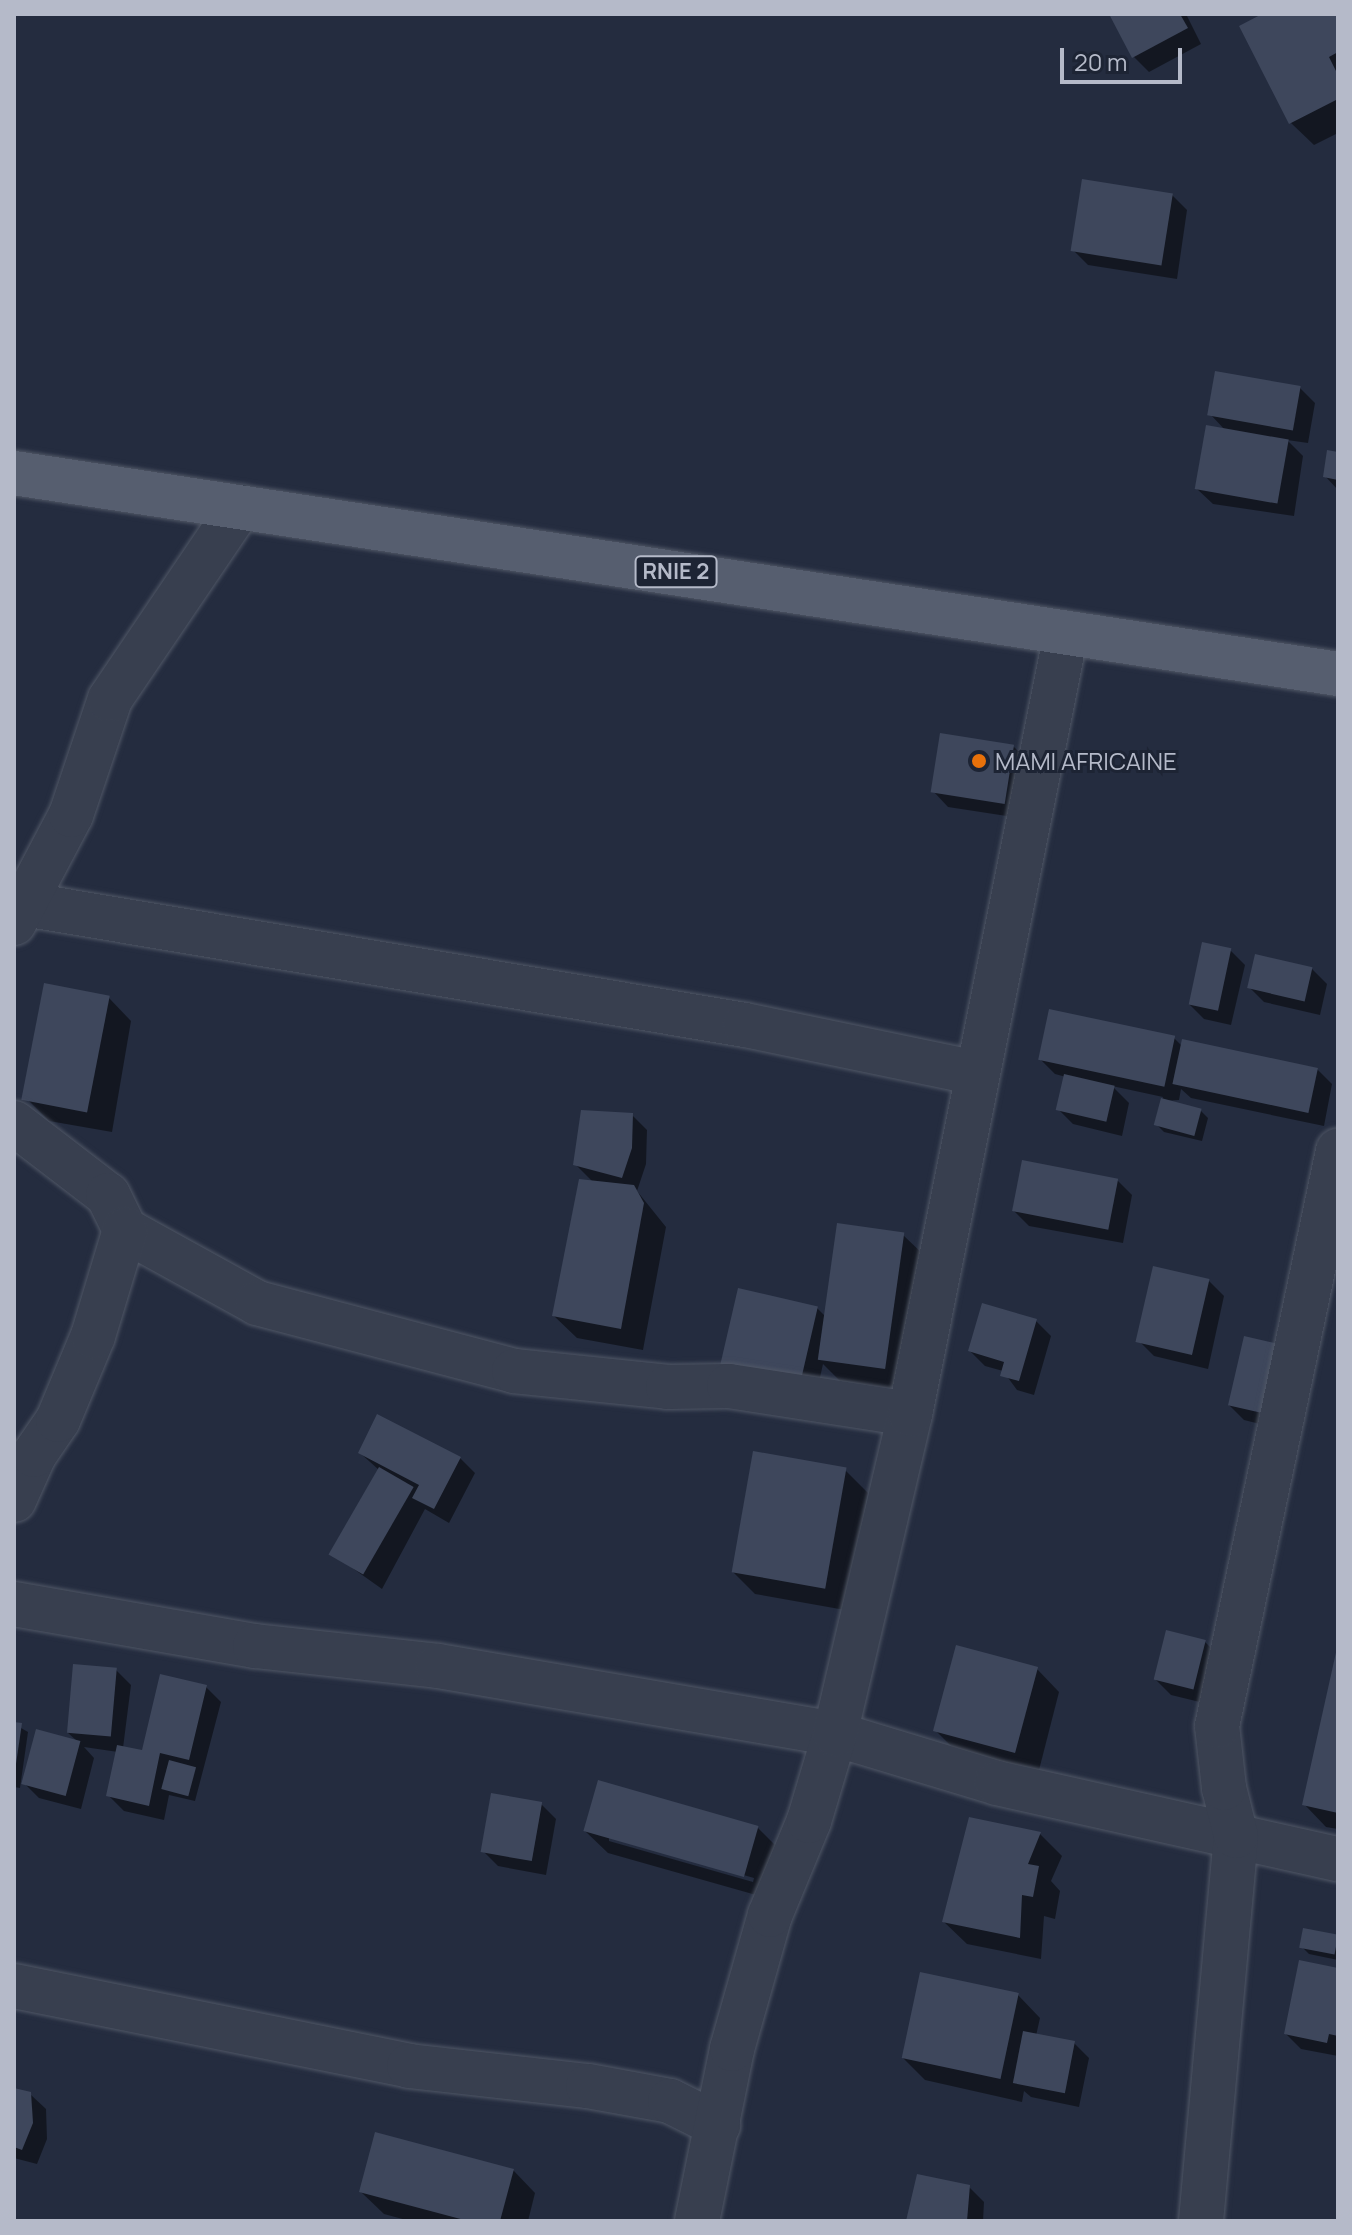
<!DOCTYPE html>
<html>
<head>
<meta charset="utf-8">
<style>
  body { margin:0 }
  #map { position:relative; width:1352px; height:2235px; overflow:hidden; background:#242c3f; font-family:Manrope,sans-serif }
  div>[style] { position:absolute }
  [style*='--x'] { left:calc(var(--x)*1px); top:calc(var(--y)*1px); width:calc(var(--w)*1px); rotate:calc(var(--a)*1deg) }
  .shadow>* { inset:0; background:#0007 }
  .building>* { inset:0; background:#3e475c; transform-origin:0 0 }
  .roads { filter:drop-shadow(0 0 2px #505766) drop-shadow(0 0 2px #505766) }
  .street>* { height:44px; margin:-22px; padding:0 22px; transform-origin:22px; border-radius:22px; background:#383f4f }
  .primary>* { height:44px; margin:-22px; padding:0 22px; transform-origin:22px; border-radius:22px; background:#565e6f }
  .dots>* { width:22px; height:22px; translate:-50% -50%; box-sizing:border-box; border:4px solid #1d2434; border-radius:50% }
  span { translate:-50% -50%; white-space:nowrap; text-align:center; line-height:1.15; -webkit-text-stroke:6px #1d2434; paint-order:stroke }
  .shield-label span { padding:2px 6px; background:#1d2434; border:2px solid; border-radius:6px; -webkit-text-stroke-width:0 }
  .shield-label { font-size:22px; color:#b5bac9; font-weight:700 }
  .poi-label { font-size:24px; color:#b5bac9 }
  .left { translate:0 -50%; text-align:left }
  .frame { position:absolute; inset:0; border:16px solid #b5bac9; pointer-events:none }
  .scale { position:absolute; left:1060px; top:48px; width:122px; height:36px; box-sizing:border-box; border:4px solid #b5bac9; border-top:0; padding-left:10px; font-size:24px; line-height:28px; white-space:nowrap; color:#b5bac9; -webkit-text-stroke:6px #1d2434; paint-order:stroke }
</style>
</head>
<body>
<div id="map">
  <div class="shadow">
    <i style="clip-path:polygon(1111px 14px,1186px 14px,1201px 44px,1149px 72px,1134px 57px)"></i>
    <i style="clip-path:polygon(1266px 14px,1338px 14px,1338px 133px,1314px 145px,1291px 123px)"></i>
    <i style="clip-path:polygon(1172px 195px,1187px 210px,1177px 279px,1088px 265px,1073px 250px)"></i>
    <i style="clip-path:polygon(1300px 388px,1315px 403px,1308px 443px,1287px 440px,1303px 456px,1294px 516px,1213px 504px,1197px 489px,1226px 431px,1210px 414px)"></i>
    <i style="clip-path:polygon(1338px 454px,1338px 490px,1325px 476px)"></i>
    <i style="clip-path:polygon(1014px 747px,1029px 762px,1020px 818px,948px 807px,933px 791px)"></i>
    <i style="clip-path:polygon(1230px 950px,1245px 965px,1231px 1025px,1204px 1019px,1189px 1004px)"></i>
    <i style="clip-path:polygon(1312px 969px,1327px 984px,1320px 1015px,1264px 1002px,1249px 987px)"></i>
    <i style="clip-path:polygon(109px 998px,131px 1021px,112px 1132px,49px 1121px,27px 1099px)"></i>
    <i style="clip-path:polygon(1174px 1038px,1183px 1047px,1317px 1069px,1332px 1084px,1324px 1126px,1191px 1098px,1181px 1089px,1179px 1100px,1163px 1101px,1201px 1111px,1208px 1118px,1202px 1141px,1164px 1132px,1156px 1124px,1163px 1097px,1112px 1086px,1129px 1103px,1122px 1136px,1073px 1124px,1058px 1109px,1066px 1077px,1055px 1074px,1040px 1059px)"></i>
    <i style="clip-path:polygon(632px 1115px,647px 1130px,646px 1164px,637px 1191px,666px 1227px,643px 1350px,577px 1338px,554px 1316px,594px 1183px,575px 1164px)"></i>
    <i style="clip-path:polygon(1117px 1180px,1132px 1195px,1123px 1243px,1029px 1226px,1014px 1211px)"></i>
    <i style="clip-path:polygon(903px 1235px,926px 1257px,905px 1391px,840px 1381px,823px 1364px,814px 1405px,736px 1387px,817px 1308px,824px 1315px)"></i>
    <i style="clip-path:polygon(1209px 1281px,1224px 1296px,1208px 1369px,1154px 1356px,1139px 1341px)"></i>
    <i style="clip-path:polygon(1036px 1321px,1051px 1336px,1034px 1395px,1017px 1390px,1003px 1371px,985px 1366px,970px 1351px)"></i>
    <i style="clip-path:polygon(1245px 1339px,1276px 1428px,1244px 1420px,1229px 1405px)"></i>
    <i style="clip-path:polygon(360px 1453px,460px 1458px,475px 1473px,449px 1523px,425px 1509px,382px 1589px,334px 1555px,379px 1470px)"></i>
    <i style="clip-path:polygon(845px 1470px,868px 1493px,845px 1610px,755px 1594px,732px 1571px)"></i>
    <i style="clip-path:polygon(1205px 1642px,1220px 1657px,1208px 1704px,1171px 1695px,1156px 1680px)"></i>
    <i style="clip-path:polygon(1338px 1652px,1338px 1829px,1326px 1827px,1304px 1804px)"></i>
    <i style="clip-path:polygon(1037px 1669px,1059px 1692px,1038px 1774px,958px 1753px,935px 1730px)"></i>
    <i style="clip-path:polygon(116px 1670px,131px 1685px,123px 1748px,144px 1753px,206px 1687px,221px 1702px,195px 1801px,169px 1795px,164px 1820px,124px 1811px,109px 1796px,118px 1752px,84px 1747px,94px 1758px,81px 1809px,39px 1798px,24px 1783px,78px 1742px,67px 1732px)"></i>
    <i style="clip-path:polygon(14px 1724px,28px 1732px,20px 1788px,14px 1787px)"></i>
    <i style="clip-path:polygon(541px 1804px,556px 1819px,546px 1875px,498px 1866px,483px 1851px)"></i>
    <i style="clip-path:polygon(evenodd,758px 1828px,781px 1851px,767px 1898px,608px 1853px,585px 1831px,758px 1828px,609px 1837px,754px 1878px,753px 1882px,609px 1841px,609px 1837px)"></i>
    <i style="clip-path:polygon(1040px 1834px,1062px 1856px,1051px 1881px,1060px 1891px,1055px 1919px,1044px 1916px,1041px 1959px,967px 1944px,944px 1922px)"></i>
    <i style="clip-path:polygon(1338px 1937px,1338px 1960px,1309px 1954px,1302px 1947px)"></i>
    <i style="clip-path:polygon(1338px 1970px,1338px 2056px,1301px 2049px,1286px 2034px)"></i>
    <i style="clip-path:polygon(1018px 1995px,1040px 2018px,1036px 2036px,1074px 2043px,1089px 2058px,1079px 2107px,1031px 2097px,1024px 2091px,1022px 2102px,925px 2080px,903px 2058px)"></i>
    <i style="clip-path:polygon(14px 2090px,30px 2094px,46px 2109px,47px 2139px,37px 2164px,14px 2158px)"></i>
    <i style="clip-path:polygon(513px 2170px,535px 2193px,528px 2221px,410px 2221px,384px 2214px,361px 2192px)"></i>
    <i style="clip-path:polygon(969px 2187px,984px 2202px,983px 2221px,906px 2221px)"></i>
  </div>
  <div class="building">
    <i style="clip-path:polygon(1109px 14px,1180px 14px,1188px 28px,1132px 58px)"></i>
    <i style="clip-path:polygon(1262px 14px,1338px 14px,1338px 52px,1329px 57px,1338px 75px,1338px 99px,1289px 124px,1239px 26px)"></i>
    <i style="left:1082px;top:179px;width:92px;height:73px;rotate:9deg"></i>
    <i style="left:1215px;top:371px;width:87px;height:45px;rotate:10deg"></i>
    <i style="left:1206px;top:425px;width:84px;height:65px;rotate:10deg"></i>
    <i style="clip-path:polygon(1327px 450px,1338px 452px,1338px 480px,1323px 477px)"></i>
    <i style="left:940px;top:733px;width:75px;height:60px;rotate:9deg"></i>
    <i style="left:1202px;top:942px;width:30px;height:64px;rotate:12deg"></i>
    <i style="left:1255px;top:954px;width:59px;height:35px;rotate:13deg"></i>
    <i style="left:44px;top:983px;width:67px;height:119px;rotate:11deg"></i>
    <i style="left:1049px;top:1009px;width:129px;height:52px;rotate:12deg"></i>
    <i style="left:1182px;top:1039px;width:139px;height:46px;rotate:12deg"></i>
    <i style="left:1064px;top:1074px;width:52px;height:37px;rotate:13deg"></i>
    <i style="left:1161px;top:1098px;width:42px;height:28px;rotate:15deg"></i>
    <i style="clip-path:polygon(581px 1110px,633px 1113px,632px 1148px,622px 1178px,573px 1165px)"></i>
    <i style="left:1022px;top:1160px;width:98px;height:52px;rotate:11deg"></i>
    <i style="clip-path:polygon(579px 1179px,634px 1185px,644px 1203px,621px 1329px,552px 1316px)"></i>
    <i style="left:837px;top:1223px;width:68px;height:138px;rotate:8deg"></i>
    <i style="left:1153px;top:1266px;width:58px;height:78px;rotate:13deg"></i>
    <i style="left:738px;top:1288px;width:82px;height:87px;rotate:13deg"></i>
    <i style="clip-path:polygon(982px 1303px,1037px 1319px,1019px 1381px,1000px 1376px,1004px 1362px,968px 1351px)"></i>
    <i style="left:1244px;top:1336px;width:35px;height:71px;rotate:13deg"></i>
    <i style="clip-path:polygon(377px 1414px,461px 1457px,434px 1509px,412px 1498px,419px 1485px,358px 1453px)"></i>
    <i style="left:753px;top:1451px;width:95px;height:123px;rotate:10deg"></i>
    <i style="left:379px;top:1467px;width:40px;height:101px;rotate:30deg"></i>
    <i style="left:1166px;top:1630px;width:41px;height:51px;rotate:14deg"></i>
    <i style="left:956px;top:1645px;width:85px;height:89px;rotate:15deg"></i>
    <i style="clip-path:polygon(1337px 1648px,1338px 1649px,1338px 1813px,1302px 1805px)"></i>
    <i style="left:73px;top:1664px;width:44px;height:69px;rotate:5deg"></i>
    <i style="clip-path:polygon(160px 1674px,207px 1685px,189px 1760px,160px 1753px,149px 1806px,106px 1796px,117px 1745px,142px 1750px)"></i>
    <i style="clip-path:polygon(14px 1722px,22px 1723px,16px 1764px,14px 1764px)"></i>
    <i style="left:36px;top:1729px;width:46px;height:57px;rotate:15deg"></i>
    <i style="left:169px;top:1760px;width:28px;height:30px;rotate:15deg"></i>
    <i style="left:598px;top:1780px;width:167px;height:53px;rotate:16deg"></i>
    <i style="left:491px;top:1793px;width:52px;height:60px;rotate:10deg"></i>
    <i style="clip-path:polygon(969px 1817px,1041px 1832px,1028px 1864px,1039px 1866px,1033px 1897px,1022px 1895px,1020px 1938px,942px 1922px)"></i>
    <i style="left:1303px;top:1928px;width:36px;height:20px;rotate:11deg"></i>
    <i style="clip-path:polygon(1299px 1960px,1338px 1968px,1338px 2036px,1329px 2034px,1327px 2043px,1284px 2034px)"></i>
    <i style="left:920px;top:1972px;width:101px;height:88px;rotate:12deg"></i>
    <i style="left:1023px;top:2031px;width:53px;height:53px;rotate:11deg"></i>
    <i style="clip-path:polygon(14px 2088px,31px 2092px,33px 2123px,22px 2150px,14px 2147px)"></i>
    <i style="clip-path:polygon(375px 2132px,514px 2169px,500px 2221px,468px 2221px,359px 2192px)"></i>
    <i style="clip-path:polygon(917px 2174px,970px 2185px,967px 2221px,906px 2221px)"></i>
  </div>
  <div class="roads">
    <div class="street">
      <i style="--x:24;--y:904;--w:731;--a:9.53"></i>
      <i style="--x:745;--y:1025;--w:237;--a:11.7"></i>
      <i style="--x:14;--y:923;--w:122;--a:-62.2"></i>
      <i style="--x:71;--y:815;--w:122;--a:-71.4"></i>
      <i style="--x:110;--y:699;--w:232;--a:-55.9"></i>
      <i style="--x:14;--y:1123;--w:118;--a:37.5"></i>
      <i style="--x:108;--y:1195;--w:39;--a:64"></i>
      <i style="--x:125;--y:1230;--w:151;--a:28.9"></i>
      <i style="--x:257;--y:1303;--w:266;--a:14.8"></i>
      <i style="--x:514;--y:1371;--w:155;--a:5.9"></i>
      <i style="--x:668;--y:1387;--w:61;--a:-0.9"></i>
      <i style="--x:729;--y:1386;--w:183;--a:8.8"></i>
      <i style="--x:14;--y:1500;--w:49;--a:-66"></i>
      <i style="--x:34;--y:1455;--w:42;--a:-55.6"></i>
      <i style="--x:58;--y:1420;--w:91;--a:-67.4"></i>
      <i style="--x:93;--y:1336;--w:111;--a:-73.2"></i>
      <i style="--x:14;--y:1604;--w:245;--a:9.9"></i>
      <i style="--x:255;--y:1646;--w:184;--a:6.2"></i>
      <i style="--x:438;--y:1666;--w:403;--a:9.7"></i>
      <i style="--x:835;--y:1734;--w:169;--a:16.8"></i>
      <i style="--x:997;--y:1783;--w:349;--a:12.6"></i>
      <i style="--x:14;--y:1986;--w:403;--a:11.4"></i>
      <i style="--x:409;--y:2066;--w:180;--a:6.4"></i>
      <i style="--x:588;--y:2086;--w:83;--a:10.4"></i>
      <i style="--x:670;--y:2101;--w:54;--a:26.6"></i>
      <i style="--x:697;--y:2221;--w:176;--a:-78.5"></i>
      <i style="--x:732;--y:2049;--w:139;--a:-74.2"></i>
      <i style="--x:770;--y:1915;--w:102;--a:-67.5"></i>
      <i style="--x:809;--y:1821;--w:91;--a:-73.4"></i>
      <i style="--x:835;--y:1734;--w:329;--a:-76.8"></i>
      <i style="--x:910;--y:1414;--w:796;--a:-78.7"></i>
      <i style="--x:1201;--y:2221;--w:387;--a:-84.8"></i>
      <i style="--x:1236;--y:1836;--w:49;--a:-104"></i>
      <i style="--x:1224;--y:1788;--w:62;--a:-96.4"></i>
      <i style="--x:1217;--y:1726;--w:588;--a:-78.12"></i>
    </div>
    <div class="primary">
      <i style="--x:14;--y:473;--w:1339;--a:8.63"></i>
    </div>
  </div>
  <div class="dots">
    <i style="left:979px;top:761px;background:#e8710a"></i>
  </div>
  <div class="shield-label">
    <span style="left:676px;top:572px">RNIE 2</span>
  </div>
  <div class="poi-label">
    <span class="left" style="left:995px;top:761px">MAMI AFRICAINE</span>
  </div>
  <div class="frame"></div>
  <div class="scale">20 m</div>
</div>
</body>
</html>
